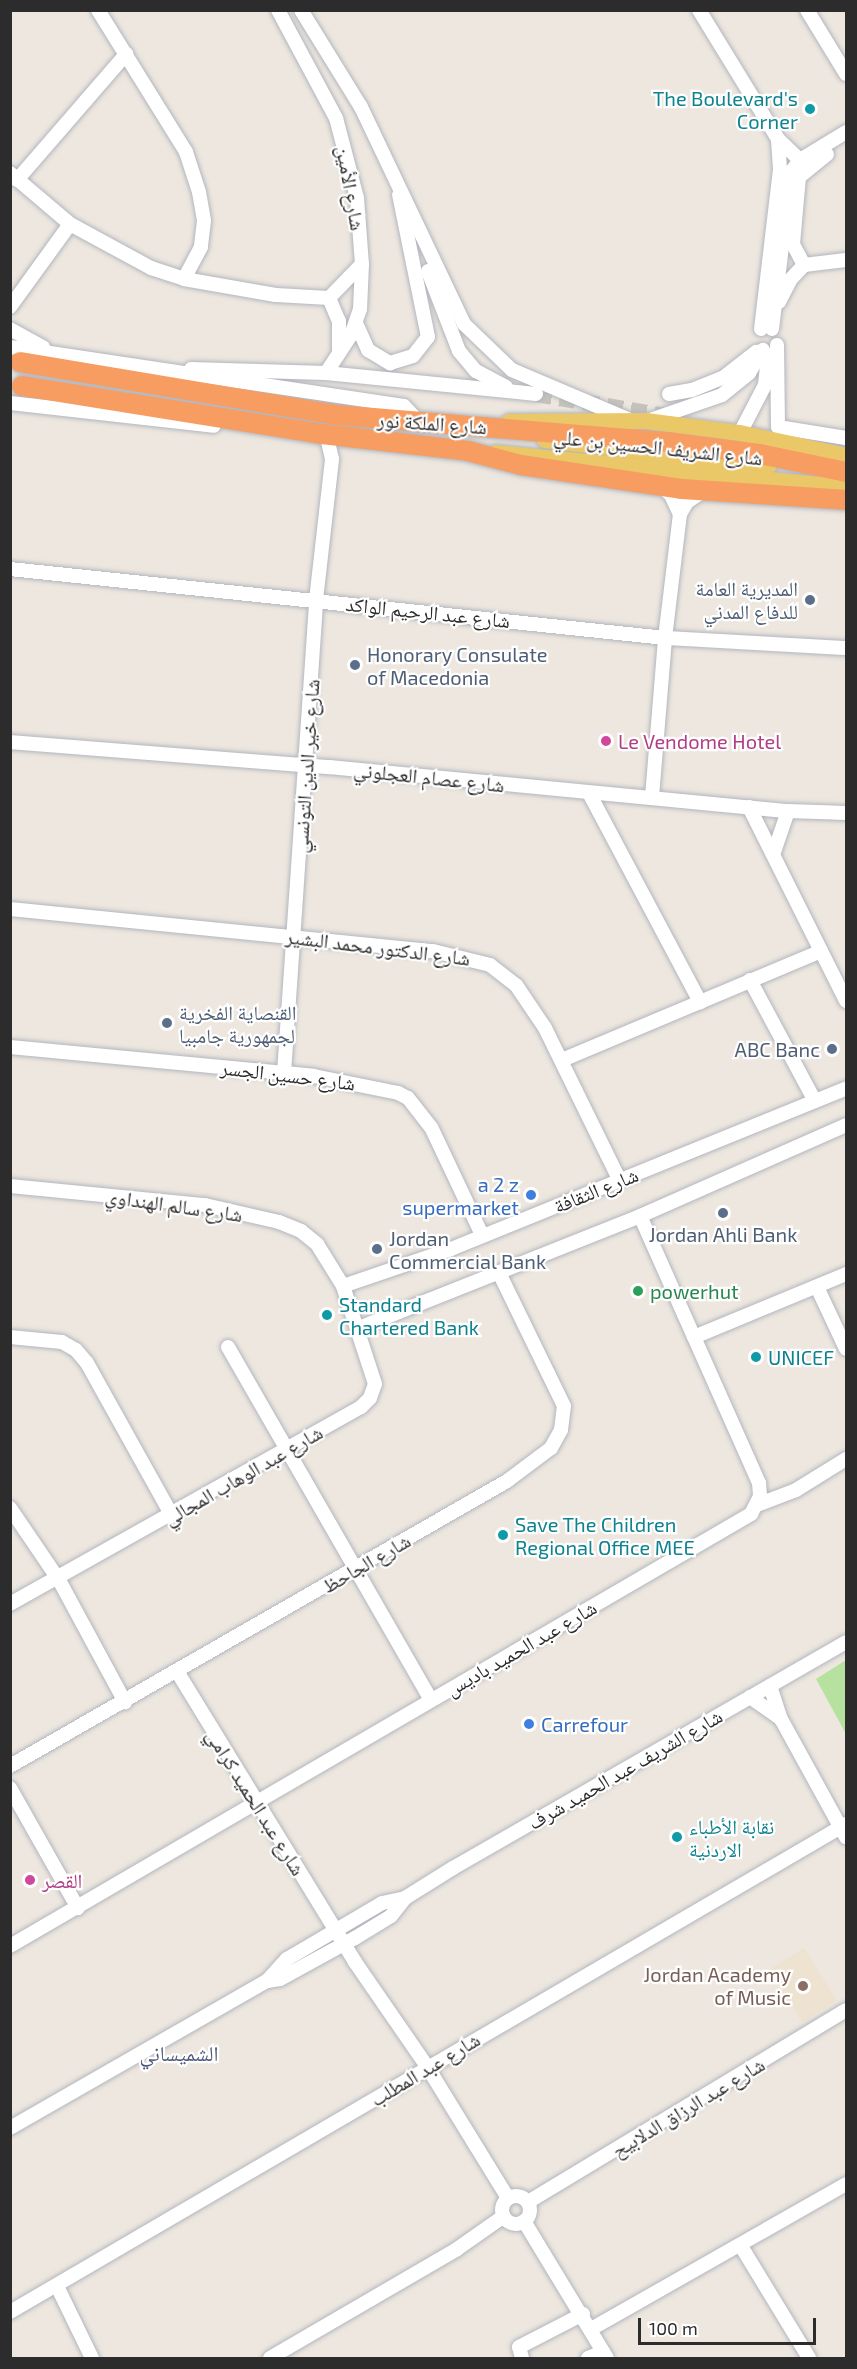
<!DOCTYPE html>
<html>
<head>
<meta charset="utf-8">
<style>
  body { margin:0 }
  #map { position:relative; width:857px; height:2369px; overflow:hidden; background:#ede7df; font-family:"Exo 2","Noto Naskh Arabic",sans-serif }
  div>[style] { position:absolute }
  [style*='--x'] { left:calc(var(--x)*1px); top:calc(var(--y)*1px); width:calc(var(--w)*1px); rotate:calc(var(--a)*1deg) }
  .education>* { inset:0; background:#ede3d0; transform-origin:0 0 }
  .green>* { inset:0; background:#b7e19f }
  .major-tunnel>* { height:16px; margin-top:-8px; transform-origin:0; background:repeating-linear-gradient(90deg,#c6c2bb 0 16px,transparent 0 24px) }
  .roads { filter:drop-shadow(0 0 2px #b3b6bf) drop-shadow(0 0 2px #b3b6bf) }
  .minor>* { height:14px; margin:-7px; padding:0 7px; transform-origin:7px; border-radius:7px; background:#fff }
  .minor>.ring { margin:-7px; padding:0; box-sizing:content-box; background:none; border:14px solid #fff; border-radius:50% }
  .major>* { height:16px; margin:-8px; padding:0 8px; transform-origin:8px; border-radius:8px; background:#eac767 }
  .highway>* { height:20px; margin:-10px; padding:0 10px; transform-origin:10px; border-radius:10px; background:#f79d61 }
  .dots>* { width:16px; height:16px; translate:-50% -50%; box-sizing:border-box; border:3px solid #fff; border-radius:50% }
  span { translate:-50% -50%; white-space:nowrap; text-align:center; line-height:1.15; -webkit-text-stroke:4.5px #fff; paint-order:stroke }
  .culture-label { font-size:20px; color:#0d838f }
  .right { translate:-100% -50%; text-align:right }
  .left { translate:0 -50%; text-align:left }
  .street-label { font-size:20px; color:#2c2c2c }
  .service-label { font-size:20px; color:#4e5e75 }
  .hotel-label { font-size:20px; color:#b23c85 }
  .shop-label { font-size:20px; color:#366cbe }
  .leisure-label { font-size:20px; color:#27864d }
  .education-label { font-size:20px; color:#785e54 }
  .neighbourhood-label { font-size:21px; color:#4e587b }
  .frame { position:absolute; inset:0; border:12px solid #2c2c2c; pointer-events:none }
  .scale { position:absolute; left:638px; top:2318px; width:178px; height:27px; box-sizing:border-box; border:3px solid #2c2c2c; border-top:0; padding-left:8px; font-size:18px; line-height:21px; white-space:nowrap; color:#2c2c2c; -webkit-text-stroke:4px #fff; paint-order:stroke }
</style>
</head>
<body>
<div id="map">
  <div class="education">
    <i style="left:804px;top:1948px;width:62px;height:41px;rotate:58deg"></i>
  </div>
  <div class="green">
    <i style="clip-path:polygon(846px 1660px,846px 1734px,816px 1679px)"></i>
  </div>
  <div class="major-tunnel">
    <i style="--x:536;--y:394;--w:138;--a:9.6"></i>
  </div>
  <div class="roads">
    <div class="minor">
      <i style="--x:98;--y:10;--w:167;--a:58.2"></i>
      <i style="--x:186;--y:152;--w:42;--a:72"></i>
      <i style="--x:199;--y:192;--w:29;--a:80"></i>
      <i style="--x:204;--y:221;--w:26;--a:97"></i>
      <i style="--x:201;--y:247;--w:36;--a:118"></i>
      <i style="--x:278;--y:10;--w:123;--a:61.8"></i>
      <i style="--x:336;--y:118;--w:83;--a:75.3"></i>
      <i style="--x:357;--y:198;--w:66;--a:85.7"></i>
      <i style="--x:362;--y:264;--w:45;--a:92.5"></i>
      <i style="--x:360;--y:309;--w:28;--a:109"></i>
      <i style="--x:351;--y:335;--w:45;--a:123.3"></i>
      <i style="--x:301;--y:10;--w:114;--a:58.3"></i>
      <i style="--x:361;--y:107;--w:240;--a:64.6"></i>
      <i style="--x:464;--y:324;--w:66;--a:43.8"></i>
      <i style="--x:512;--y:370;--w:128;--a:23"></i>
      <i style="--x:699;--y:10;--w:151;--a:58.5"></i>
      <i style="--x:778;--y:139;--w:30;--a:44"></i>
      <i style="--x:807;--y:10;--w:75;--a:58.6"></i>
      <i style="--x:10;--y:173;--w:79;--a:40.4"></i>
      <i style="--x:70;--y:224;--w:92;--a:28.5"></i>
      <i style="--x:151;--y:268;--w:35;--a:18"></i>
      <i style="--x:184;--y:279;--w:93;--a:9.9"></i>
      <i style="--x:276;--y:295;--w:53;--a:3.2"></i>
      <i style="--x:329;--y:298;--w:47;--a:-45.9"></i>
      <i style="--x:17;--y:180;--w:167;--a:-49.1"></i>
      <i style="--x:804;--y:265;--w:24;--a:-118"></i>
      <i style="--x:793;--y:244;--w:67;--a:-84.9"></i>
      <i style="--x:799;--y:177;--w:36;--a:-39"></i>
      <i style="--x:428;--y:271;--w:86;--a:68.8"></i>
      <i style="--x:459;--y:351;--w:26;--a:50"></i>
      <i style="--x:476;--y:371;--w:34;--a:28"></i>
      <i style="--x:329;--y:298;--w:25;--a:67"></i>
      <i style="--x:339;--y:321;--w:30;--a:90"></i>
      <i style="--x:779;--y:302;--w:25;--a:-63"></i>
      <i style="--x:790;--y:280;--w:21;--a:-47"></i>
      <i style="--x:804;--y:265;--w:42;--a:-6.8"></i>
      <i style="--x:10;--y:307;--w:102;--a:-54.1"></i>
      <i style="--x:356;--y:323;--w:30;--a:66"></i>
      <i style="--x:368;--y:350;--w:26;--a:31"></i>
      <i style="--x:390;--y:363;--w:24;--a:-17"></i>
      <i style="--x:413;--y:356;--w:24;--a:-52"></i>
      <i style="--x:428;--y:337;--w:145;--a:-101.5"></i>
      <i style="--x:10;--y:329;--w:38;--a:29"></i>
      <i style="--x:761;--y:329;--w:161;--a:-83.2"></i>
      <i style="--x:780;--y:169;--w:30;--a:-94"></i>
      <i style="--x:772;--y:329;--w:158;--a:-83.1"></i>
      <i style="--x:791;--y:172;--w:15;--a:-53"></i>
      <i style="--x:800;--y:160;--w:54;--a:-31.3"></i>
      <i style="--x:777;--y:345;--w:82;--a:89.3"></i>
      <i style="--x:778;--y:427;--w:69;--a:9.2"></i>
      <i style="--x:10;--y:347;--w:398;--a:8.5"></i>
      <i style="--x:404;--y:406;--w:23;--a:47"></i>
      <i style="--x:191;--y:369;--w:135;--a:1.7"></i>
      <i style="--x:326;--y:373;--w:211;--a:5.7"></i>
      <i style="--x:669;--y:394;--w:23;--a:-10"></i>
      <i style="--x:692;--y:390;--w:35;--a:-22"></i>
      <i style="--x:724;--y:377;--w:41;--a:-38"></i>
      <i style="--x:10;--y:403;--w:205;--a:6.4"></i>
      <i style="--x:650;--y:420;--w:76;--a:-19.1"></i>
      <i style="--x:722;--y:395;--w:35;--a:-39"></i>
      <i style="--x:749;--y:373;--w:27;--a:-59"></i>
      <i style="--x:740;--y:433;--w:54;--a:-62.5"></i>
      <i style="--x:765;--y:385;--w:30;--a:-84"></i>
      <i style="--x:660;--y:485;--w:15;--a:42"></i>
      <i style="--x:671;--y:495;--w:21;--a:65"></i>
      <i style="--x:10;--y:569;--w:659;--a:6.01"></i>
      <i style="--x:665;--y:638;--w:181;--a:3.2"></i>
      <i style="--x:10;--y:742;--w:320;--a:4.5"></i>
      <i style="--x:329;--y:767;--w:461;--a:5.5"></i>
      <i style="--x:788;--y:811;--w:58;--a:2"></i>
      <i style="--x:589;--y:793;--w:237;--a:62"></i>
      <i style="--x:652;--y:797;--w:160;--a:-85.3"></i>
      <i style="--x:665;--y:638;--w:125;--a:-83.1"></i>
      <i style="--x:680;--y:514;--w:14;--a:-60"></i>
      <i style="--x:687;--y:502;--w:22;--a:-34"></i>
      <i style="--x:749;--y:807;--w:217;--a:63.4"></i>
      <i style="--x:774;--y:852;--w:43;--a:-71.1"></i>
      <i style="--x:10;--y:909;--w:425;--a:5.7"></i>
      <i style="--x:433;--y:951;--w:59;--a:13.8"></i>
      <i style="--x:490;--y:965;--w:33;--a:38"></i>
      <i style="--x:516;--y:985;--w:52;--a:56"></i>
      <i style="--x:545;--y:1028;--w:170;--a:63.9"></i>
      <i style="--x:750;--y:980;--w:137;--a:61.8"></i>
      <i style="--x:10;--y:1047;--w:305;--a:5.4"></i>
      <i style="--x:314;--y:1076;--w:86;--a:11.4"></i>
      <i style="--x:398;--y:1093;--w:11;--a:27"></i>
      <i style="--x:408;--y:1098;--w:37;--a:52"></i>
      <i style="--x:431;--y:1127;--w:119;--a:64.7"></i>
      <i style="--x:562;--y:1060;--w:281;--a:-22.8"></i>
      <i style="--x:284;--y:1073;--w:474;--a:-86.1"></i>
      <i style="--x:316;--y:600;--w:142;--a:-83.5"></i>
      <i style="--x:332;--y:459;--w:22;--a:-103"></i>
      <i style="--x:327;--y:438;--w:11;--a:-158"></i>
      <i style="--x:10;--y:1186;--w:196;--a:5.6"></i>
      <i style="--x:205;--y:1205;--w:76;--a:12.9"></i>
      <i style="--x:279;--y:1222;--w:24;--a:22"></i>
      <i style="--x:301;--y:1231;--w:21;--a:39"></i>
      <i style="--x:317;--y:1244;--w:49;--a:58.2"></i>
      <i style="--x:343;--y:1286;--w:103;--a:71.9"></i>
      <i style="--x:375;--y:1384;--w:15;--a:110"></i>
      <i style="--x:370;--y:1398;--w:13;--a:135"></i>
      <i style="--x:361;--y:1407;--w:403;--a:150.7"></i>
      <i style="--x:343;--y:1286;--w:114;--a:-18.9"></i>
      <i style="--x:451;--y:1249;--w:426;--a:-22.1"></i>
      <i style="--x:817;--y:1287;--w:68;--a:64.9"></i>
      <i style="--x:359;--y:1328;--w:302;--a:-21.7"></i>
      <i style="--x:640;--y:1216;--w:225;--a:-23.8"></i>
      <i style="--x:10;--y:1337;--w:52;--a:5.5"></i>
      <i style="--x:62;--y:1342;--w:16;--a:30"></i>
      <i style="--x:76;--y:1350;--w:17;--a:50"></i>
      <i style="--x:87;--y:1363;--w:175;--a:60.9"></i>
      <i style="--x:694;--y:1337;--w:165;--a:-22.5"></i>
      <i style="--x:228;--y:1347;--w:407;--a:60.1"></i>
      <i style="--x:757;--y:1505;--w:42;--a:-21"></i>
      <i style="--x:796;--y:1490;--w:59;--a:-31.8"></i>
      <i style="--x:10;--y:1508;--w:87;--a:55.8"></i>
      <i style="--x:59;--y:1580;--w:139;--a:61.6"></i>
      <i style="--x:178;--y:1673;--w:339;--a:58.5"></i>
      <i style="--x:355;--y:1962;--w:129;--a:55.4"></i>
      <i style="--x:428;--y:2068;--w:153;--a:58.4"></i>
      <i style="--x:770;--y:1686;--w:35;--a:72"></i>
      <i style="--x:781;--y:1719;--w:135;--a:61.2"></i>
      <i style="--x:750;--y:1697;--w:37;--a:35"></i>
      <i style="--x:10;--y:1766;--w:573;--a:-29.83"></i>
      <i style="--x:507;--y:1481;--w:55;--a:-36.9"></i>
      <i style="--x:551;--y:1448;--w:21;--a:-61"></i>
      <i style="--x:561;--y:1430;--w:24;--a:-83"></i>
      <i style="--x:564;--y:1406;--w:146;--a:-116"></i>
      <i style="--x:10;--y:1788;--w:138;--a:60.5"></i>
      <i style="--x:10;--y:1946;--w:858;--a:-30.24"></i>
      <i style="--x:751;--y:1514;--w:20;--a:-63"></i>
      <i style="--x:760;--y:1496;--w:13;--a:-94"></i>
      <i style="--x:759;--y:1483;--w:292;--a:-114"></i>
      <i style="--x:267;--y:1981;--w:30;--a:-48"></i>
      <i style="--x:287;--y:1959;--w:110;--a:-30.5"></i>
      <i style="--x:382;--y:1903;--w:24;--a:-12"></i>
      <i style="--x:10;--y:2128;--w:296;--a:-29.8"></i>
      <i style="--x:267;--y:1981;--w:13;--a:-9"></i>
      <i style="--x:280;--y:1979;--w:85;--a:-28.7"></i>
      <i style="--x:355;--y:1938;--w:42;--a:-31.4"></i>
      <i style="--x:391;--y:1916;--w:23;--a:-52"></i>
      <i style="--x:405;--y:1898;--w:57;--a:-32"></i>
      <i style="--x:453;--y:1868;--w:453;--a:-29.9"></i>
      <i class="ring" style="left:502px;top:2196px;width:14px;height:14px"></i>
      <i style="--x:528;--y:2202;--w:371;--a:-31.1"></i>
      <i style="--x:524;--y:2221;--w:160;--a:58.8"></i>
      <i style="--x:741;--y:2246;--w:131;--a:58.7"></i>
      <i style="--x:57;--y:2286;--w:80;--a:64.1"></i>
      <i style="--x:10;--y:2312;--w:968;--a:-30.27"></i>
      <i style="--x:591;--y:2329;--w:293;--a:-29.6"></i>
      <i style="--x:270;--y:2358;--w:216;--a:-30.2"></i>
      <i style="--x:457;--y:2249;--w:57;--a:-35.1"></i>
      <i style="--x:522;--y:2358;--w:11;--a:-105"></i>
      <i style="--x:519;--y:2347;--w:72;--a:-27.3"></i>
      <i style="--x:588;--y:2358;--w:16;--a:-22"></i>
    </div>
    <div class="major">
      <i style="--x:509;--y:422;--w:137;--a:-0.4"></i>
      <i style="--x:646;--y:421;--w:95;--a:7.3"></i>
      <i style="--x:740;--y:433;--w:108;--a:12.2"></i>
      <i style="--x:545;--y:440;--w:225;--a:6.7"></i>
      <i style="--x:496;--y:453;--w:350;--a:5.6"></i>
    </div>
    <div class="highway">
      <i style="--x:20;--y:362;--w:321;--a:9.5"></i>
      <i style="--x:337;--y:415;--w:331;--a:4.7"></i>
      <i style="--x:667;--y:442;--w:94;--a:7.4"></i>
      <i style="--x:760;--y:454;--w:88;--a:11.8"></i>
      <i style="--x:22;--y:386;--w:304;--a:9.1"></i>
      <i style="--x:322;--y:434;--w:147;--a:6.6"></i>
      <i style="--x:468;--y:451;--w:55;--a:14.8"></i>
      <i style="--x:521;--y:465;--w:162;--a:8.5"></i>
      <i style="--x:681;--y:489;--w:165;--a:3.8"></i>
    </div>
  </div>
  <div class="dots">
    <i style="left:810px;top:109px;background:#0f9aa8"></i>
    <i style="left:810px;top:600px;background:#5c6f8a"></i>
    <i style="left:355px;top:665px;background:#5c6f8a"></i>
    <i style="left:606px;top:741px;background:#d1479c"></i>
    <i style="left:167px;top:1023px;background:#5c6f8a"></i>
    <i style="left:832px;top:1049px;background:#5c6f8a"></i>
    <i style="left:531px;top:1195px;background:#3f7fe0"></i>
    <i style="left:723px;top:1213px;background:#5c6f8a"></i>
    <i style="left:377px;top:1249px;background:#5c6f8a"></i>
    <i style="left:638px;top:1291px;background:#2e9e5b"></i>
    <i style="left:327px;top:1315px;background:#0f9aa8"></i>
    <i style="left:756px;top:1357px;background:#0f9aa8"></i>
    <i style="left:503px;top:1535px;background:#0f9aa8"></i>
    <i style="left:529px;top:1724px;background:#3f7fe0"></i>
    <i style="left:677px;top:1837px;background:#0f9aa8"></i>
    <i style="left:30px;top:1880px;background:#d1479c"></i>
    <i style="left:803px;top:1986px;background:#8d6e63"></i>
  </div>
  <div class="culture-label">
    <span class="right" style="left:798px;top:110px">The Boulevard's<br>Corner</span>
    <span class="left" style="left:339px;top:1316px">Standard<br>Chartered Bank</span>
    <span class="left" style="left:768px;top:1357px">UNICEF</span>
    <span class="left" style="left:515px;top:1536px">Save The Children<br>Regional Office MEE</span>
    <span class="left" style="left:689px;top:1838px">نقابة الأطباء<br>الاردنية</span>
  </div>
  <div class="street-label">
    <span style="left:351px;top:188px;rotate:80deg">شارع الأمين</span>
    <span style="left:432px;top:423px;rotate:4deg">شارع الملكة نور</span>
    <span style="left:658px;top:447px;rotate:6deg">شارع الشريف الحسين بن علي</span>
    <span style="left:428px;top:612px;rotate:6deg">شارع عبد الرحيم الواكد</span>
    <span style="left:306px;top:766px;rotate:-86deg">شارع خير الدين التونسي</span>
    <span style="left:429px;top:777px;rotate:6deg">شارع عصام العجلوني</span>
    <span style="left:378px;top:947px;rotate:7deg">شارع الدكتور محمد البشير</span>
    <span style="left:288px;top:1075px;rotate:7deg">شارع حسين الجسر</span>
    <span style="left:596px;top:1190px;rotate:-22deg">شارع الثقافة</span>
    <span style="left:174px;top:1205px;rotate:8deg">شارع سالم الهنداوي</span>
    <span style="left:243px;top:1475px;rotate:-30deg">شارع عبد الوهاب المجالي</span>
    <span style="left:366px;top:1563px;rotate:-30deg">شارع الجاحظ</span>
    <span style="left:521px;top:1648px;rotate:-30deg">شارع عبد الحميد باديس</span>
    <span style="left:625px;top:1769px;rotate:-30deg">شارع الشريف عبد الحميد شرف</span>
    <span style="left:256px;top:1802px;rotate:58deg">شارع عبد الحميد كرامي</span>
    <span style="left:425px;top:2069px;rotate:-31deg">شارع عبد المطلب</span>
    <span style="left:688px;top:2107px;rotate:-31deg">شارع عبد الرزاق الدلابيح</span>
  </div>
  <div class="service-label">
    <span class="right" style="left:798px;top:600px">المديرية العامة<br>للدفاع المدني</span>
    <span class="left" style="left:367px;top:666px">Honorary Consulate<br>of Macedonia</span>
    <span class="left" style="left:179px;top:1024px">القنصاية الفخرية<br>لجمهورية جامبيا</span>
    <span class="right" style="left:820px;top:1049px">ABC Banc</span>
    <span style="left:723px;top:1234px">Jordan Ahli Bank</span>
    <span class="left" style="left:389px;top:1250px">Jordan<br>Commercial Bank</span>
  </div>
  <div class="hotel-label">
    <span class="left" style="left:618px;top:741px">Le Vendome Hotel</span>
    <span class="left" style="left:42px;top:1880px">القصر</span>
  </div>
  <div class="shop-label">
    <span class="right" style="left:519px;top:1196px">a 2 z<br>supermarket</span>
    <span class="left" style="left:541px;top:1724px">Carrefour</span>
  </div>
  <div class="leisure-label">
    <span class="left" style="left:650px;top:1291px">powerhut</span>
  </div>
  <div class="education-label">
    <span class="right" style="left:791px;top:1986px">Jordan Academy<br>of Music</span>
  </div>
  <div class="neighbourhood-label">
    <span style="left:179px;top:2053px">الشميساني</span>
  </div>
  <div class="frame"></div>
  <div class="scale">100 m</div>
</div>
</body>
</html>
